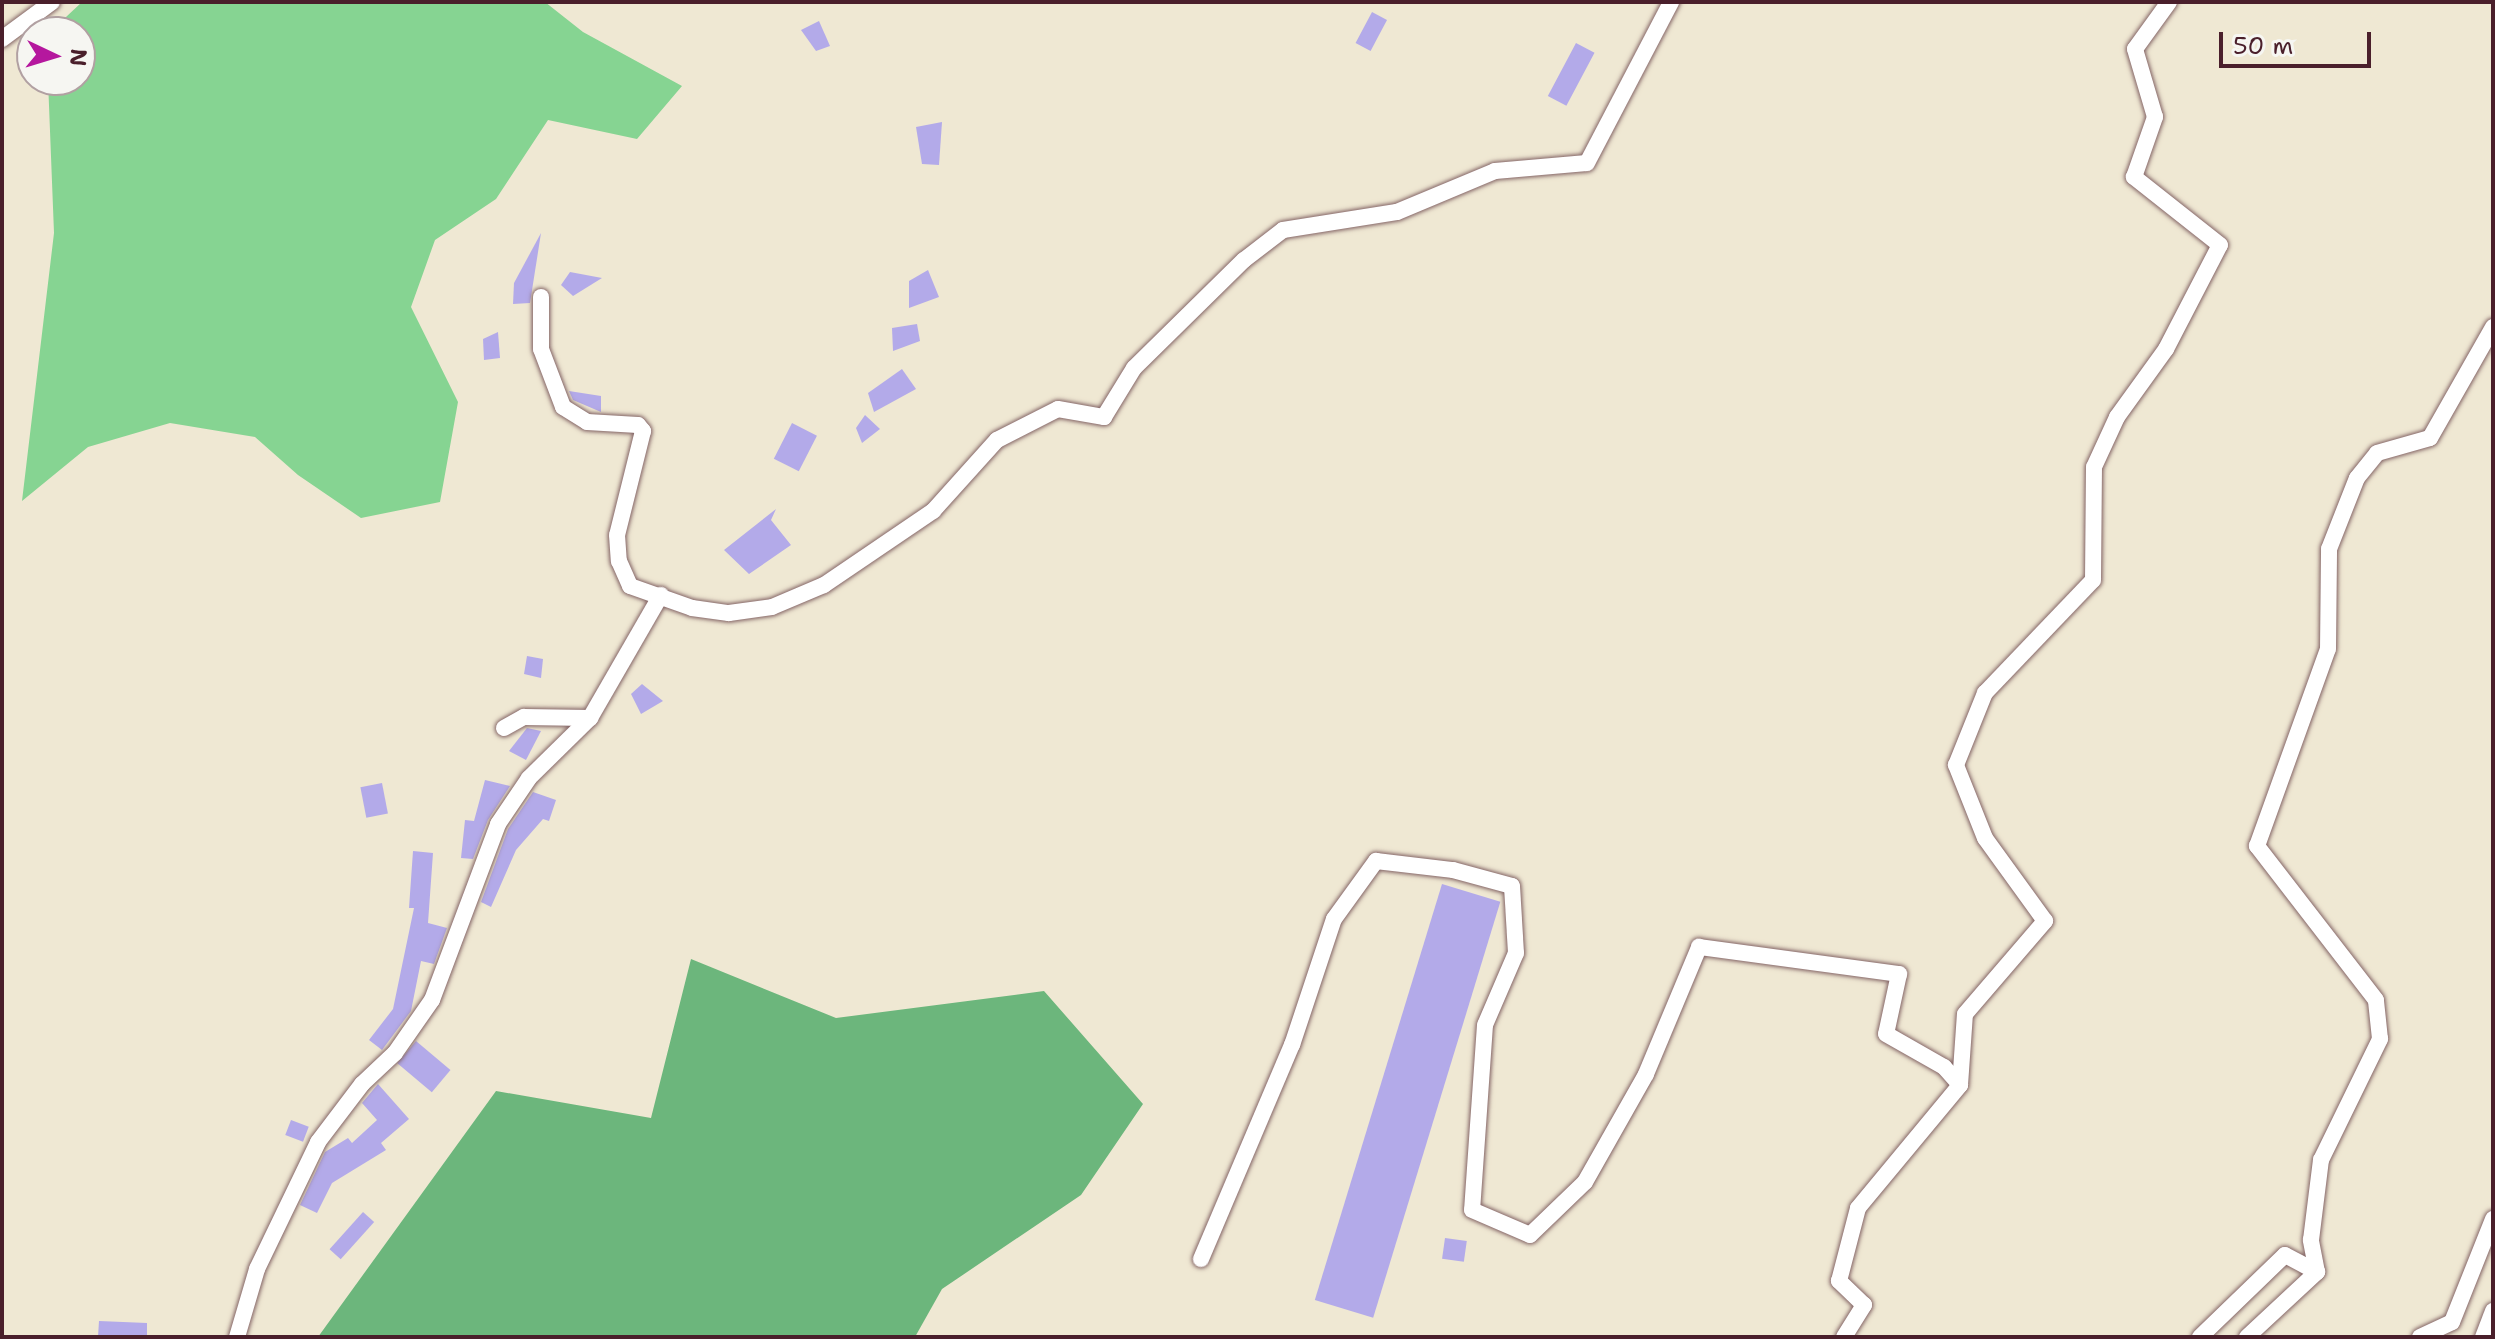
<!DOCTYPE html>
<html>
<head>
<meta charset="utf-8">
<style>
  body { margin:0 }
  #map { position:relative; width:2495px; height:1339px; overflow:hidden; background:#efe8d3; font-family:"Shantell Sans",sans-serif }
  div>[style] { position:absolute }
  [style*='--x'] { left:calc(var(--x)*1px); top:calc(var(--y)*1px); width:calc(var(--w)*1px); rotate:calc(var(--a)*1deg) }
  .green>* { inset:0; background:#86d492 }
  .forest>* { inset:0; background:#6cb67c }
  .building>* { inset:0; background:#b3aae9; transform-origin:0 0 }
  .roads { filter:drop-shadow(0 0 2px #846566) drop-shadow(0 0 2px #846566) }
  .street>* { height:16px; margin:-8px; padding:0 8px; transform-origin:8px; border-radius:8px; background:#fff }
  span { translate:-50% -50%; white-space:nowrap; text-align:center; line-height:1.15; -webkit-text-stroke:6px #f6f6f2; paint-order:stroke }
  .frame { position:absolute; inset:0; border:4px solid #4a1f2b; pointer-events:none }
  .north { position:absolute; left:16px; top:16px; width:80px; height:80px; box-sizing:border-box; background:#f6f6f2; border:2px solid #b1a0a2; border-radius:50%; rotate:94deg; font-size:22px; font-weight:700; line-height:32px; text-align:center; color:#4a1f2b }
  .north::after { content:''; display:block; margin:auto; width:28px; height:36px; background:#b5179e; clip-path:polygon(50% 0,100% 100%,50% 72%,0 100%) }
  .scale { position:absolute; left:2219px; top:32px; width:152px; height:36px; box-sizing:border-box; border:4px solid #4a1f2b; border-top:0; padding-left:10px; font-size:24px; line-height:28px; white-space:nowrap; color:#4a1f2b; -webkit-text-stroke:6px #f6f6f2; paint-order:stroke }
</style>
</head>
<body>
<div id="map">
  <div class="green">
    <i style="clip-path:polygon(82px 2px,545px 2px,583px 32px,682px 86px,637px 139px,548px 120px,496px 199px,435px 240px,411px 307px,458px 402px,440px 502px,361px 518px,298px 475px,255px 437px,170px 423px,88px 447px,22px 501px,54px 233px,48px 80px,80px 80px,80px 32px,50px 32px)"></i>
  </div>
  <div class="forest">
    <i style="clip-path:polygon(691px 959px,836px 1018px,1044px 991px,1143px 1104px,1081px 1195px,942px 1289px,915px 1337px,318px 1337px,496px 1091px,651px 1118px)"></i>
  </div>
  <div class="building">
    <i style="left:1372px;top:12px;width:17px;height:35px;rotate:28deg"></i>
    <i style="clip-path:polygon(819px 21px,830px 46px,816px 51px,801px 30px)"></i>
    <i style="left:1576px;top:43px;width:21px;height:60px;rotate:28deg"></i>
    <i style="clip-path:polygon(942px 122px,939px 165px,922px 164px,916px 127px)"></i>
    <i style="clip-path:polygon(541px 233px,530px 303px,513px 304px,514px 283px)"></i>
    <i style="clip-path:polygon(928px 270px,939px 297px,909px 308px,909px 281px)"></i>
    <i style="clip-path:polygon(570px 272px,602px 278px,573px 296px,561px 285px)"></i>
    <i style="clip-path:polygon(917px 324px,920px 341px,893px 351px,892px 328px)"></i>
    <i style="clip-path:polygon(498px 332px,500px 358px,484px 360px,483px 339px)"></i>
    <i style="clip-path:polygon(902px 369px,916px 389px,874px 412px,868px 393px)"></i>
    <i style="clip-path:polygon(569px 391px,601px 396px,601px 412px,573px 400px)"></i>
    <i style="clip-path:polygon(865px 415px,880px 429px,862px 443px,856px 428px)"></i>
    <i style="left:792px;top:423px;width:28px;height:40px;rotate:27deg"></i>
    <i style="clip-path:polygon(776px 509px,771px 520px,791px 545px,749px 574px,724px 550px)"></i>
    <i style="clip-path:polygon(527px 656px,543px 659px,541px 678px,524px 674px)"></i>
    <i style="clip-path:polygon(642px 684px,663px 701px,641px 714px,631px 694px)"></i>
    <i style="clip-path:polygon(527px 728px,541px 731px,526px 760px,509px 751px)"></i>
    <i style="clip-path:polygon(485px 780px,510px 786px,488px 820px,473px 859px,461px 858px,465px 820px,474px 821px)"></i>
    <i style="left:382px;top:783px;width:31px;height:22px;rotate:79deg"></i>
    <i style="clip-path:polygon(533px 792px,556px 800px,549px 821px,543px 819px,516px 850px,491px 907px,481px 902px,508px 829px)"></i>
    <i style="clip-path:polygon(413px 851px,433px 853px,428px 923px,447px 928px,434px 964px,421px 961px,411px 1011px,382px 1050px,369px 1040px,393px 1009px,414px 908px,409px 908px)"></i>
    <i style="left:1442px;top:884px;width:61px;height:435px;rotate:17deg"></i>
    <i style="left:416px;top:1041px;width:45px;height:29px;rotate:40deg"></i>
    <i style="clip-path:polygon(378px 1084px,409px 1119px,381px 1143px,386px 1150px,332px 1183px,317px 1213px,300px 1205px,325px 1152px,348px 1138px,352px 1143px,377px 1120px,362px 1103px)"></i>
    <i style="left:291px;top:1120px;width:19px;height:16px;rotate:21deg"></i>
    <i style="left:363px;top:1212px;width:15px;height:50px;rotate:42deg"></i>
    <i style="left:1445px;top:1238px;width:22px;height:21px;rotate:8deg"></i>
    <i style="clip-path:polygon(99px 1321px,147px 1323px,147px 1337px,98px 1337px)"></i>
  </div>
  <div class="roads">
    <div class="street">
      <i style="--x:2;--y:39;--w:62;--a:-36.5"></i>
      <i style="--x:541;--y:297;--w:52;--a:90"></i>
      <i style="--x:541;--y:349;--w:62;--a:69.2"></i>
      <i style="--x:563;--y:407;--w:28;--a:32"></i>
      <i style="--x:587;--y:422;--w:51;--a:3.4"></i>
      <i style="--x:638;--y:425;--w:8;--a:50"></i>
      <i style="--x:643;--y:431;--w:107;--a:104"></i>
      <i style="--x:617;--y:535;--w:26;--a:86"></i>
      <i style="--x:619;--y:561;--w:27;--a:66"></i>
      <i style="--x:630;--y:586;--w:66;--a:19.5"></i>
      <i style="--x:692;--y:608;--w:37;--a:8"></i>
      <i style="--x:729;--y:613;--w:43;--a:-7.9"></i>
      <i style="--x:772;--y:607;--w:56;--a:-22.9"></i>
      <i style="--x:824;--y:585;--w:132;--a:-34.2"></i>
      <i style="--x:933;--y:511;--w:96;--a:-48"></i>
      <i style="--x:997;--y:440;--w:68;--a:-26.9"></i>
      <i style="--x:1058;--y:409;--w:47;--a:9.9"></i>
      <i style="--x:1104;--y:417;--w:57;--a:-58.5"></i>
      <i style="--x:1134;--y:368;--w:154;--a:-44.5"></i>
      <i style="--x:1244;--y:260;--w:49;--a:-37.6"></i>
      <i style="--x:1283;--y:230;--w:115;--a:-9"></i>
      <i style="--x:1397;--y:212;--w:106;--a:-22.7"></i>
      <i style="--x:1495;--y:171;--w:92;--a:-5"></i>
      <i style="--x:1587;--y:163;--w:182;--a:-62.4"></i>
      <i style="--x:504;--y:728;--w:23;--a:-29"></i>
      <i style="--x:524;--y:717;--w:66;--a:0.9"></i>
      <i style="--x:1201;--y:1259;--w:233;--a:-67"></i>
      <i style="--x:1292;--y:1045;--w:133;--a:-71.6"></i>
      <i style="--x:1334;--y:919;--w:72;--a:-54.1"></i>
      <i style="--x:1376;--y:861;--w:78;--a:6.7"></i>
      <i style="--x:1453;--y:870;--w:61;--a:15.2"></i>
      <i style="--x:1512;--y:886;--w:67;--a:86.6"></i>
      <i style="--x:1516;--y:953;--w:78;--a:113.3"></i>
      <i style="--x:1485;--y:1025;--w:185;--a:94"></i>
      <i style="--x:1472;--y:1210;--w:63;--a:23.3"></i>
      <i style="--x:1530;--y:1235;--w:76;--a:-43.9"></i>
      <i style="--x:1585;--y:1182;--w:124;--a:-60.5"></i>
      <i style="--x:1646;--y:1074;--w:138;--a:-67.3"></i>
      <i style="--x:1699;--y:947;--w:202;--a:7.7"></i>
      <i style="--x:1899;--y:974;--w:61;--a:102.2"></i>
      <i style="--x:1886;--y:1034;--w:67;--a:29.6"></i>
      <i style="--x:1944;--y:1067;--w:24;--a:48"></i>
      <i style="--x:2317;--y:1272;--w:33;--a:-101"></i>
      <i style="--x:2311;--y:1240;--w:81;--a:-82.9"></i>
      <i style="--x:2321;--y:1160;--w:135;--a:-64"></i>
      <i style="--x:2380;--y:1039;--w:39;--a:-96"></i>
      <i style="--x:2376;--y:1000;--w:195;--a:-127.7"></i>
      <i style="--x:2257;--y:846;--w:209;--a:-70.2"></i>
      <i style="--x:2328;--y:649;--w:100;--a:-89.4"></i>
      <i style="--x:2329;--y:549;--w:76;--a:-68.5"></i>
      <i style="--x:2357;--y:478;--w:32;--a:-51"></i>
      <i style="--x:2377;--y:453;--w:55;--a:-15.8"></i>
      <i style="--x:2430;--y:438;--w:128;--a:-60.4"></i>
      <i style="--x:237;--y:1337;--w:71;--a:-73.6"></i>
      <i style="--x:257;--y:1269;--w:141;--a:-64.3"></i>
      <i style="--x:318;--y:1142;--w:73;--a:-52.8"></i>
      <i style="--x:362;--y:1084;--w:45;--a:-43.2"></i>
      <i style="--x:395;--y:1053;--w:65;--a:-55.1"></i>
      <i style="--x:432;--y:1000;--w:188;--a:-69.4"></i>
      <i style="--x:498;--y:824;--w:55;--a:-56"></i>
      <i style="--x:529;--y:778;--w:86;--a:-44.5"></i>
      <i style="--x:590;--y:718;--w:142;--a:-60"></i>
      <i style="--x:1844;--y:1337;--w:38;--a:-58"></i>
      <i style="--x:1864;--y:1305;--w:35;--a:-136"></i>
      <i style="--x:1839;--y:1281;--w:75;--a:-75.4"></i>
      <i style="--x:1858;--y:1208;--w:160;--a:-50.3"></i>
      <i style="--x:1960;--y:1085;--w:71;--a:-86"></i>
      <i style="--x:1965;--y:1014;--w:123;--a:-49.3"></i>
      <i style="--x:2045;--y:921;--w:102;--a:-125.9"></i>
      <i style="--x:1985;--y:838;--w:79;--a:-111.7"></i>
      <i style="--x:1956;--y:765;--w:78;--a:-68.1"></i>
      <i style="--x:1985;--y:693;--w:156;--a:-46.3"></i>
      <i style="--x:2093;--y:580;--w:113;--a:-89.5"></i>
      <i style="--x:2094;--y:467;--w:55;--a:-65.3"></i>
      <i style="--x:2117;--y:417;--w:84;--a:-54.2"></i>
      <i style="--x:2166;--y:349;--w:117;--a:-62.6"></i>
      <i style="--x:2220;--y:245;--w:110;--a:-141.7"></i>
      <i style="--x:2134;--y:177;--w:64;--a:-70.7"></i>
      <i style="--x:2155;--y:117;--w:71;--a:-106.4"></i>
      <i style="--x:2135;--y:49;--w:58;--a:-54.1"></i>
      <i style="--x:2200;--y:1337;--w:118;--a:-44"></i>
      <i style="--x:2285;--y:1255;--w:36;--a:28"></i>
      <i style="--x:2247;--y:1337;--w:96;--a:-42.9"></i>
      <i style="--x:2420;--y:1337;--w:35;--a:-25"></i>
      <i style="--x:2452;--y:1322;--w:111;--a:-68.3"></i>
      <i style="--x:2483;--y:1337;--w:28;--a:-69"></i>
    </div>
  </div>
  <div class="frame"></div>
  <div class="north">N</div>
  <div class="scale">50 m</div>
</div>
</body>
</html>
